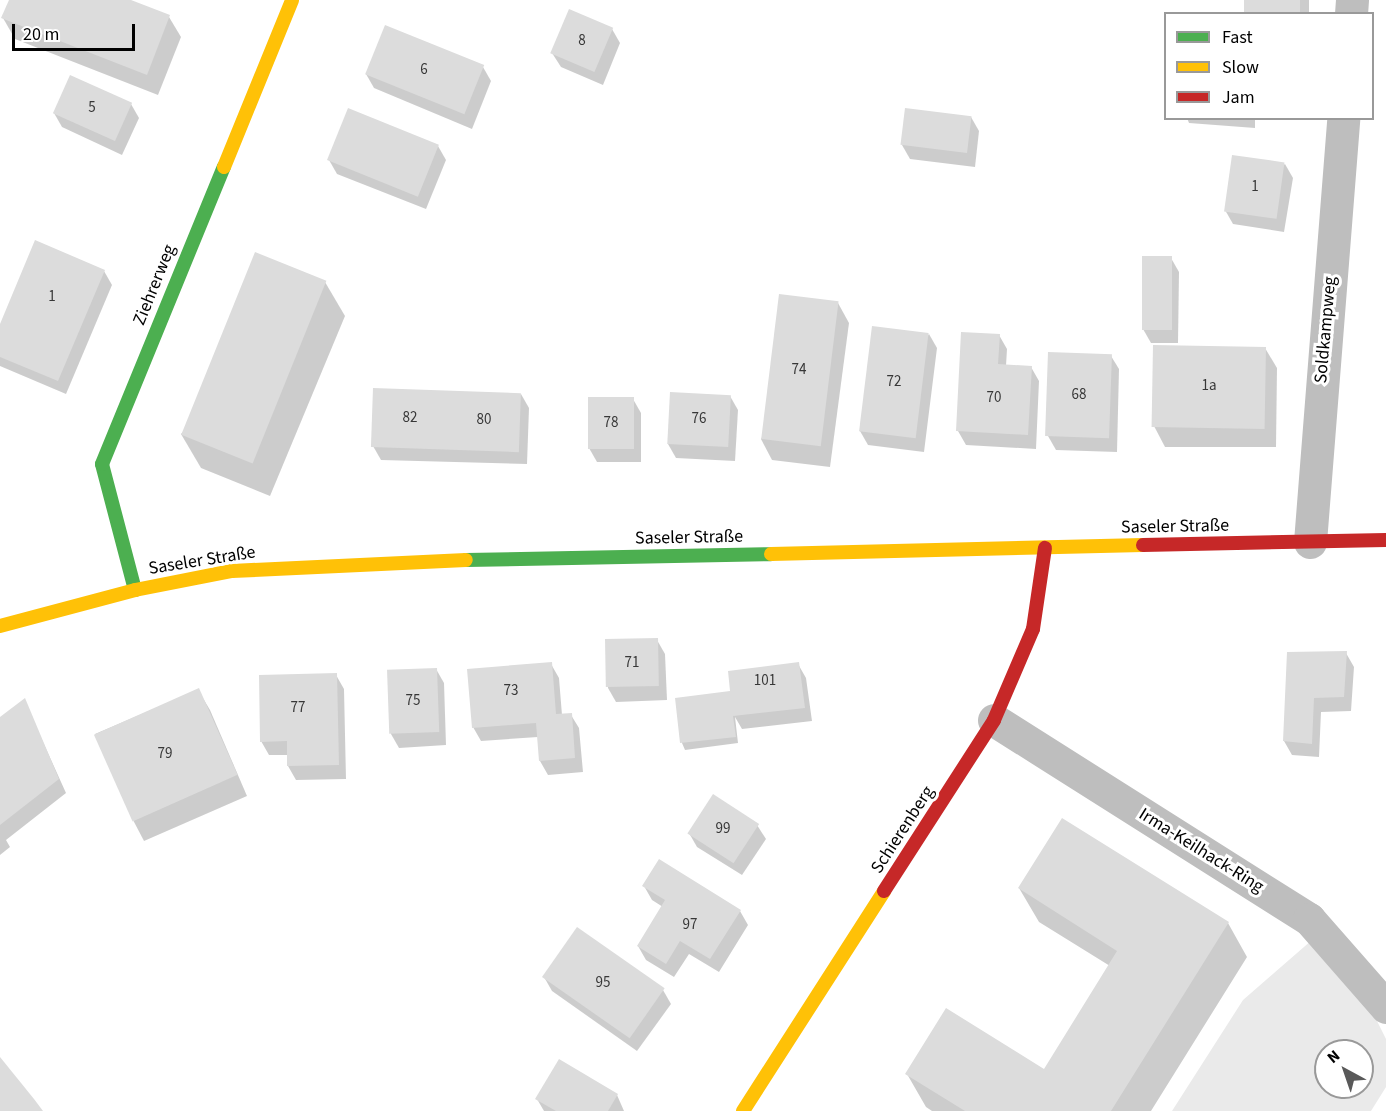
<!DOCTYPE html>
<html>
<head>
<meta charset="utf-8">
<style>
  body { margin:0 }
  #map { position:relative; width:1386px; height:1111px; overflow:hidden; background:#fff; font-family:"Source Sans 3",sans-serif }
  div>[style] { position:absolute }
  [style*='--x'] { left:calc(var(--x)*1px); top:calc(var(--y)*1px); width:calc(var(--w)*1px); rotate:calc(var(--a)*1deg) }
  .green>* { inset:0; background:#eaeaea }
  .shadow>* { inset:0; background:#0003; transform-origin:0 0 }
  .building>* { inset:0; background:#dcdcdc; transform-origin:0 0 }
  .street>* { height:33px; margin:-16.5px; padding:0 16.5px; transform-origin:16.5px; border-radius:16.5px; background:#bebebe }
  .fast>* { height:14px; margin:-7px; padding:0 7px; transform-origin:7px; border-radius:7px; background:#4caf50 }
  .slow>* { height:14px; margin:-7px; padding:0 7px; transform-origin:7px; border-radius:7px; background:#ffc107 }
  .jam>* { height:14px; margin:-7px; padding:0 7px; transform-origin:7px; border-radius:7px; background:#c62828 }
  span { translate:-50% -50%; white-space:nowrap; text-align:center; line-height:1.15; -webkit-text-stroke:6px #fff; paint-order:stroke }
  .number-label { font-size:15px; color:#373737 }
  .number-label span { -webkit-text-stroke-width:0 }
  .street-label { font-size:18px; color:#000 }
  .legend { position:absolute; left:1164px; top:12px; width:210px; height:108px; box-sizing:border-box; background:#fff; border:2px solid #999; margin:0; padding:8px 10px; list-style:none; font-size:18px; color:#000 }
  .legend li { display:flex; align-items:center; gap:12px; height:30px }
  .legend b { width:30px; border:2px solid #999 }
  .north { position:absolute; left:1314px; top:1039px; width:60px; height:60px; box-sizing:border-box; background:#fff; border:2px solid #999; border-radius:50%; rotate:320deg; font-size:16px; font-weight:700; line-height:24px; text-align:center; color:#000 }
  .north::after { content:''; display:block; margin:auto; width:21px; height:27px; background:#595959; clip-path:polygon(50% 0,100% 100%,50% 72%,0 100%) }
  .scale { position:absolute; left:12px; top:24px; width:123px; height:27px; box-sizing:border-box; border:3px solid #000; border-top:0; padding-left:8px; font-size:18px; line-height:21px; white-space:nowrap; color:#000; -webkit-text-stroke:4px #fff; paint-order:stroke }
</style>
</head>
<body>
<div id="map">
  <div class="green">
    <i style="clip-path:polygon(evenodd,1312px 940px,1375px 1017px,1386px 1039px,1386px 1087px,1371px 1111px,1172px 1111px,1243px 1000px,1312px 940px,1326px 1051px,1362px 1051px,1362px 1087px,1326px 1087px,1326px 1051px)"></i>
  </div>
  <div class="shadow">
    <i style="clip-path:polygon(10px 0,127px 0,169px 17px,181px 37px,158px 95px,15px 39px,3px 18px)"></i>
    <i style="left:1245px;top:0;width:64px;height:14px"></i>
    <i style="clip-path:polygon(570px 11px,612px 29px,620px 43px,603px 85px,561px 67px,552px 53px)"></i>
    <i style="clip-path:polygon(483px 67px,491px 81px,472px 129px,374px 88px,366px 74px)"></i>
    <i style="clip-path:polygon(131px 104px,139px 118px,122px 155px,62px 127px,54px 113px)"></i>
    <i style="clip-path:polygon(971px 117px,979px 131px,975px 167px,910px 159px,902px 145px)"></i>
    <i style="clip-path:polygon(1187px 118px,1255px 118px,1255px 128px,1189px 123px)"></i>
    <i style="clip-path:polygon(438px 146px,446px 160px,426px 209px,337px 174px,329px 160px)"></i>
    <i style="clip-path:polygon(1285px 164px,1293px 178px,1284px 232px,1233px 224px,1225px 210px)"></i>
    <i style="clip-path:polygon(1171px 258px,1179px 272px,1178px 343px,1151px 343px,1143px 329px)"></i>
    <i style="clip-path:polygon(104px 271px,112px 285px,66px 394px,0 366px,0 328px)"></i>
    <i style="clip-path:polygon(325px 282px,345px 316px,270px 496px,201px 468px,181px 434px)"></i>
    <i style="clip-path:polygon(838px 303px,849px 323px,830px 467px,772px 460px,761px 439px)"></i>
    <i style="clip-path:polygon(929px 334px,937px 348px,924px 452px,868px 445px,860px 431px)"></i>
    <i style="clip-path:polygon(999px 335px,1007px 349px,1006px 366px,1031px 367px,1039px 381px,1036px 449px,966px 445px,958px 431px)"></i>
    <i style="clip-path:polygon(1265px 348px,1277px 368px,1276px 447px,1165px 447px,1154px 426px)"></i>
    <i style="clip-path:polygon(1111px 356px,1119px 369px,1117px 452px,1056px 450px,1048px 436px)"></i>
    <i style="clip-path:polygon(521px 394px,529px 408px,527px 464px,381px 460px,373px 446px)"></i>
    <i style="clip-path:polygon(730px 396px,738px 410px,735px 461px,676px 458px,668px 444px)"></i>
    <i style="clip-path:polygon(633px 399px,641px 413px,641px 462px,597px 462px,589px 448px)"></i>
    <i style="clip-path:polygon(657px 640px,665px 654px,667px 700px,616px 702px,608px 688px,606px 642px)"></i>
    <i style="clip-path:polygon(1288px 653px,1346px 653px,1354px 667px,1351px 711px,1321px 712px,1319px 757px,1292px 755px,1284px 741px)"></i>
    <i style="clip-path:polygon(551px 664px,559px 678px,562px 715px,571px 715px,579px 728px,583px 772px,548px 775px,540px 761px,538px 737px,481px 741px,473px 727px)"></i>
    <i style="clip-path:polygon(798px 664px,806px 678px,812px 721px,742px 729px,735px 717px,738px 743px,685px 750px,682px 743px,677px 699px,732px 692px)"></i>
    <i style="clip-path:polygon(436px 669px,444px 683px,446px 745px,399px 748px,391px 734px,388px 671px)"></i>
    <i style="clip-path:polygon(336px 675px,344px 689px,346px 779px,296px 780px,288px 766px,288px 755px,269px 755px,261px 741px)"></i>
    <i style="clip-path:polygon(198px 690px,210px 710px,247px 796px,144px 841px,133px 820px,95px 734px)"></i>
    <i style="clip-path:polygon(24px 700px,66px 793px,6px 840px,10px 847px,0 855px,0 719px)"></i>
    <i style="clip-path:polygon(757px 825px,766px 839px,742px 875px,697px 847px,689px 833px)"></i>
    <i style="clip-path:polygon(644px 886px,740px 911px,748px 925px,719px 972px,689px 954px,674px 977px,646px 960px,638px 946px,663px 907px,652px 900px)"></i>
    <i style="clip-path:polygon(1019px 888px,1228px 923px,1247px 957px,1151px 1111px,932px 1111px,926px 1107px,907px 1074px,1044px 1071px,1110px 966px,1039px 922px)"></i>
    <i style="clip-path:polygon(544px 977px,663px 990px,671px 1004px,637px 1051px,552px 991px)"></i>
    <i style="clip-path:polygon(617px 1095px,624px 1111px,544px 1111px,537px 1099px)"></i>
  </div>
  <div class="building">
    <i style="clip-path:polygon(9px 0,131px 0,170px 15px,147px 75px,1px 18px)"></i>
    <i style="left:1244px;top:0;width:56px;height:14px"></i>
    <i style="left:569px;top:9px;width:48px;height:48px;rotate:23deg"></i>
    <i style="left:385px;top:25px;width:107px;height:53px;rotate:22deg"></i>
    <i style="left:70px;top:75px;width:68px;height:42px;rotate:24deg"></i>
    <i style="left:348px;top:108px;width:98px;height:56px;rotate:22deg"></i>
    <i style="left:905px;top:108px;width:67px;height:37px;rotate:7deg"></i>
    <i style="left:1232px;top:155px;width:53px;height:57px;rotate:8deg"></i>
    <i style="clip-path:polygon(35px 240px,105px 270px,58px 381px,0 357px,0 324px)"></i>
    <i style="left:255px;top:252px;width:77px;height:197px;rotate:22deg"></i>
    <i style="left:1142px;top:256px;width:30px;height:74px"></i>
    <i style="left:779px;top:294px;width:60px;height:146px;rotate:7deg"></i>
    <i style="left:872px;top:326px;width:57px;height:106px;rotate:7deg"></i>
    <i style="clip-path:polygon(961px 332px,1000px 334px,998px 364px,1032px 366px,1028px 435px,956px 431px)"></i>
    <i style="left:1153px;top:345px;width:113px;height:82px;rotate:1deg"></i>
    <i style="left:1048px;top:352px;width:64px;height:84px;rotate:2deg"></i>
    <i style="left:373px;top:388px;width:148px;height:59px;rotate:2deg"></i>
    <i style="left:670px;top:392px;width:61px;height:52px;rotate:3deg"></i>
    <i style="left:588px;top:397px;width:46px;height:52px"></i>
    <i style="left:658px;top:638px;width:48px;height:53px;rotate:89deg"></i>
    <i style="clip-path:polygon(1347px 651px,1344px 697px,1314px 698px,1312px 744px,1283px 741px,1287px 652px)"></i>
    <i style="clip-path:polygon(552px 662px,556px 714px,572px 713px,575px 758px,539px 761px,536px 723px,472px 728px,467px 669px)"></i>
    <i style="clip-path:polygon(799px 662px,805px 708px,733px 716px,736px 737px,680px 743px,675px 698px,730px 691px,728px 671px)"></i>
    <i style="left:437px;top:668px;width:64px;height:50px;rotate:88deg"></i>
    <i style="clip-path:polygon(337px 673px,339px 765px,287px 766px,287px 741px,260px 742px,259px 675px)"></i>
    <i style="left:199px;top:688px;width:95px;height:115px;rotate:66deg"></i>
    <i style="clip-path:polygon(25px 698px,59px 779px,0 825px,0 717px)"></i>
    <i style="left:713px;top:794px;width:55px;height:47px;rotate:33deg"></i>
    <i style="clip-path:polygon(1062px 818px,1229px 922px,1111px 1111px,965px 1111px,905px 1074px,946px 1008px,1044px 1069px,1117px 951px,1018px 888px)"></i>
    <i style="clip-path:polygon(659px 859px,741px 910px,710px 959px,680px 941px,666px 964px,637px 946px,665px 900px,642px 886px)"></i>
    <i style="left:577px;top:927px;width:107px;height:61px;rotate:35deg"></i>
    <i style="clip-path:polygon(0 1057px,34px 1099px,43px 1111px,0 1111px)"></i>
    <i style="clip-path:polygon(559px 1059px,618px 1094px,608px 1111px,556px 1111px,535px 1099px)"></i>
  </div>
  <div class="street">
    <i style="--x:1351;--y:14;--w:14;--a:-86"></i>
    <i style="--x:1310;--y:542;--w:425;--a:-85.5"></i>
    <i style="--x:994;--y:720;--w:373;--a:32.3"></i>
    <i style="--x:1309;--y:919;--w:117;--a:48.8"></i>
  </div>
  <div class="fast">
    <i style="--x:466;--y:560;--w:305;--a:-1.1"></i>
    <i style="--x:135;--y:590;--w:130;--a:-104.7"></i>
    <i style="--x:102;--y:464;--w:321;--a:-67.7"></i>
  </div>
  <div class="slow">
    <i style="--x:224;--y:167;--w:180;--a:-67.8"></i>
    <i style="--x:771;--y:554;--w:372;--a:-1.4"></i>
    <i style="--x:0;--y:626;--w:140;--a:-14.9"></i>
    <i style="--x:135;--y:590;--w:99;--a:-11.1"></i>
    <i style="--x:232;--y:571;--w:234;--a:-2.7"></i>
    <i style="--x:743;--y:1111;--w:261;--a:-57.3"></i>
  </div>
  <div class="jam">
    <i style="--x:1143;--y:545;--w:243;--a:-1.2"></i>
    <i style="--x:884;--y:891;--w:203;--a:-57.2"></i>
    <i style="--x:994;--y:720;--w:99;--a:-66.8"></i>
    <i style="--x:1033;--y:629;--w:82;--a:-81.6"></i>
  </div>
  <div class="number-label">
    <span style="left:582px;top:41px">8</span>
    <span style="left:424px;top:70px">6</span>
    <span style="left:92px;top:108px">5</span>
    <span style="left:1255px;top:187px">1</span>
    <span style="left:52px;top:297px">1</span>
    <span style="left:799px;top:370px">74</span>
    <span style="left:894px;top:382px">72</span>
    <span style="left:1209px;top:386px">1a</span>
    <span style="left:1079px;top:395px">68</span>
    <span style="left:994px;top:398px">70</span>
    <span style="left:410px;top:418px">82</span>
    <span style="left:699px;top:419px">76</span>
    <span style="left:484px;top:420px">80</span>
    <span style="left:611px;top:423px">78</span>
    <span style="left:632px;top:663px">71</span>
    <span style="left:765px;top:681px">101</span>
    <span style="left:511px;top:691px">73</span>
    <span style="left:413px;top:701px">75</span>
    <span style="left:298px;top:708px">77</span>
    <span style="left:165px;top:754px">79</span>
    <span style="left:723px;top:829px">99</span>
    <span style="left:690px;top:925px">97</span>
    <span style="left:603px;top:983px">95</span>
  </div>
  <div class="street-label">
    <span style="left:155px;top:285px;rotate:-68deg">Ziehrerweg</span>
    <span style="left:1326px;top:330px;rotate:-85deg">Soldkampweg</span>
    <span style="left:1175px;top:527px;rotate:-1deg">Saseler Straße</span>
    <span style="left:689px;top:538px;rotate:-1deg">Saseler Straße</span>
    <span style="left:202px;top:561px;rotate:-9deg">Saseler Straße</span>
    <span style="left:903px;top:830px;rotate:-57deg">Schierenberg</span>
    <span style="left:1201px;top:851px;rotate:32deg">Irma-Keilhack-Ring</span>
  </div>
  <ul class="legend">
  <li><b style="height:8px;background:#4caf50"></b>Fast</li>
  <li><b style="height:8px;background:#ffc107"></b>Slow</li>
  <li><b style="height:8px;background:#c62828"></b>Jam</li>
  </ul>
  <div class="north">N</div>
  <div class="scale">20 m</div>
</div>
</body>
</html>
